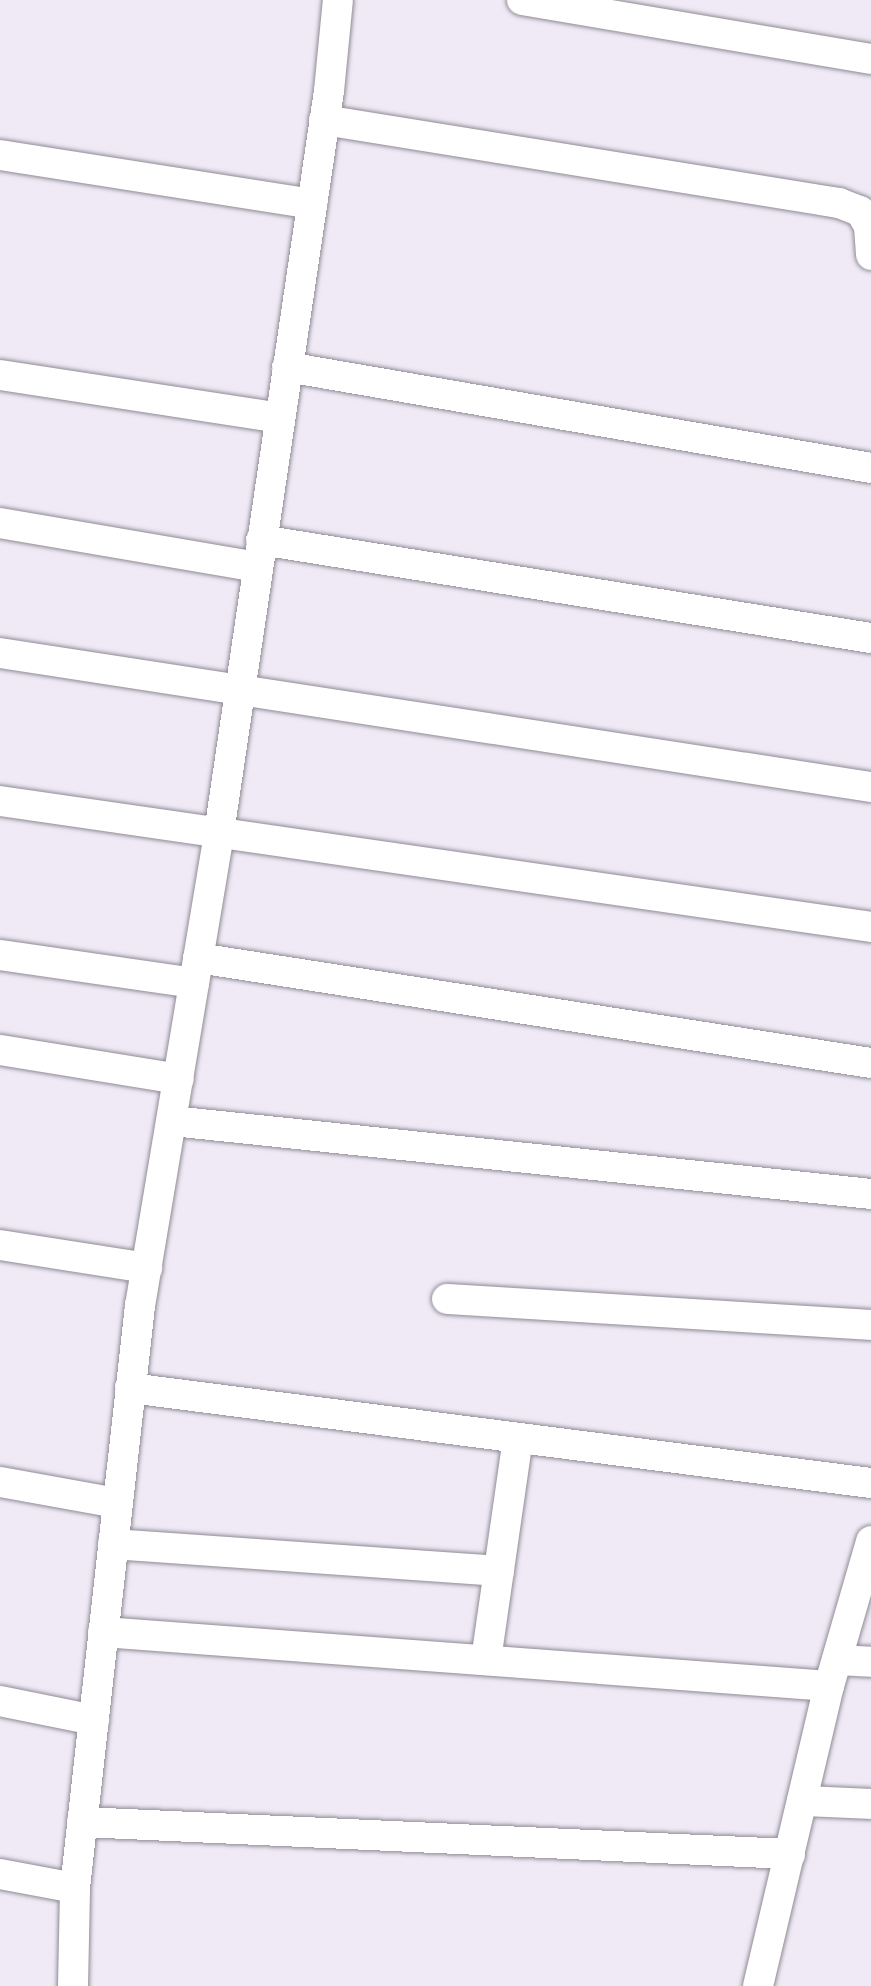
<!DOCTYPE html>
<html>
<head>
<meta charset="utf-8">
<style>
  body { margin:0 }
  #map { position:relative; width:871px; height:1986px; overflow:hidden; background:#f0eaf6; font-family:"Alegreya Sans",sans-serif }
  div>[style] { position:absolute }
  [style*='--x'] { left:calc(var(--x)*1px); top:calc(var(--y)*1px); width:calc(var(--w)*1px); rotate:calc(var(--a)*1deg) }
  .roads { filter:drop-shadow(0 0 2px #8f8b95) drop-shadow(0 0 2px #8f8b95) }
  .minor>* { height:30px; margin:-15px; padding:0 15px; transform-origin:15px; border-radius:15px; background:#fff }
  span { translate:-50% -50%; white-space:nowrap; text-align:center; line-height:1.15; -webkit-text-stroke:5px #fbf9fe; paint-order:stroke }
</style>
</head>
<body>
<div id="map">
  <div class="roads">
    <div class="minor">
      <i style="--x:522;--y:0;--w:354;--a:9.6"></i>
      <i style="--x:324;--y:120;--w:522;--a:9.16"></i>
      <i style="--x:839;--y:203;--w:22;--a:21"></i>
      <i style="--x:860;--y:211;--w:17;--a:59"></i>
      <i style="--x:869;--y:226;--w:29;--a:86"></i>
      <i style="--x:0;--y:155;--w:316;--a:8.9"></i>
      <i style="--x:287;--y:367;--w:593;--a:9.81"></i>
      <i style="--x:0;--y:375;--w:283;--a:8.7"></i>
      <i style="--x:0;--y:523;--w:261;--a:9.7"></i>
      <i style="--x:261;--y:540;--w:618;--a:9.13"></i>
      <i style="--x:0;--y:653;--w:881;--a:8.75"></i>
      <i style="--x:0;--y:801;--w:880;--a:8.23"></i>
      <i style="--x:0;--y:955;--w:196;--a:8.2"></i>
      <i style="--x:198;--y:958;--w:681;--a:8.87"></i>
      <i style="--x:0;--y:1050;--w:181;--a:9.2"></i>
      <i style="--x:172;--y:1121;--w:703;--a:5.96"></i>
      <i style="--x:0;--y:1245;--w:149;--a:8.9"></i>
      <i style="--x:447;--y:1299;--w:425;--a:3.5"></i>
      <i style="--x:130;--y:1388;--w:747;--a:7.31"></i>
      <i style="--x:0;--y:1482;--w:119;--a:10.2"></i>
      <i style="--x:113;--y:1544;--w:387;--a:4"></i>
      <i style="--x:103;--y:1632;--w:728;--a:4.25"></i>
      <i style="--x:486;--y:1660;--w:224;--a:-81.8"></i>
      <i style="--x:837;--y:1660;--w:34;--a:3"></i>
      <i style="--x:0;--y:1701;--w:96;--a:11.4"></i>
      <i style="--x:802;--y:1801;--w:69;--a:2.5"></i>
      <i style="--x:82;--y:1822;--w:709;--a:2.59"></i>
      <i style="--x:0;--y:1874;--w:76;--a:10.6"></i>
      <i style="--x:73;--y:1986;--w:98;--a:-88.8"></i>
      <i style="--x:75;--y:1888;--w:586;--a:-83.63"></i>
      <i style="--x:140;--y:1306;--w:480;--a:-80.5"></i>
      <i style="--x:219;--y:833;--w:750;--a:-81.57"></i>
      <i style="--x:329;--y:91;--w:91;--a:-84.4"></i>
      <i style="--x:758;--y:1986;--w:308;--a:-76.7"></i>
      <i style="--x:829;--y:1686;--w:151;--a:-73.8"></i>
    </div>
  </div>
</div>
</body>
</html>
